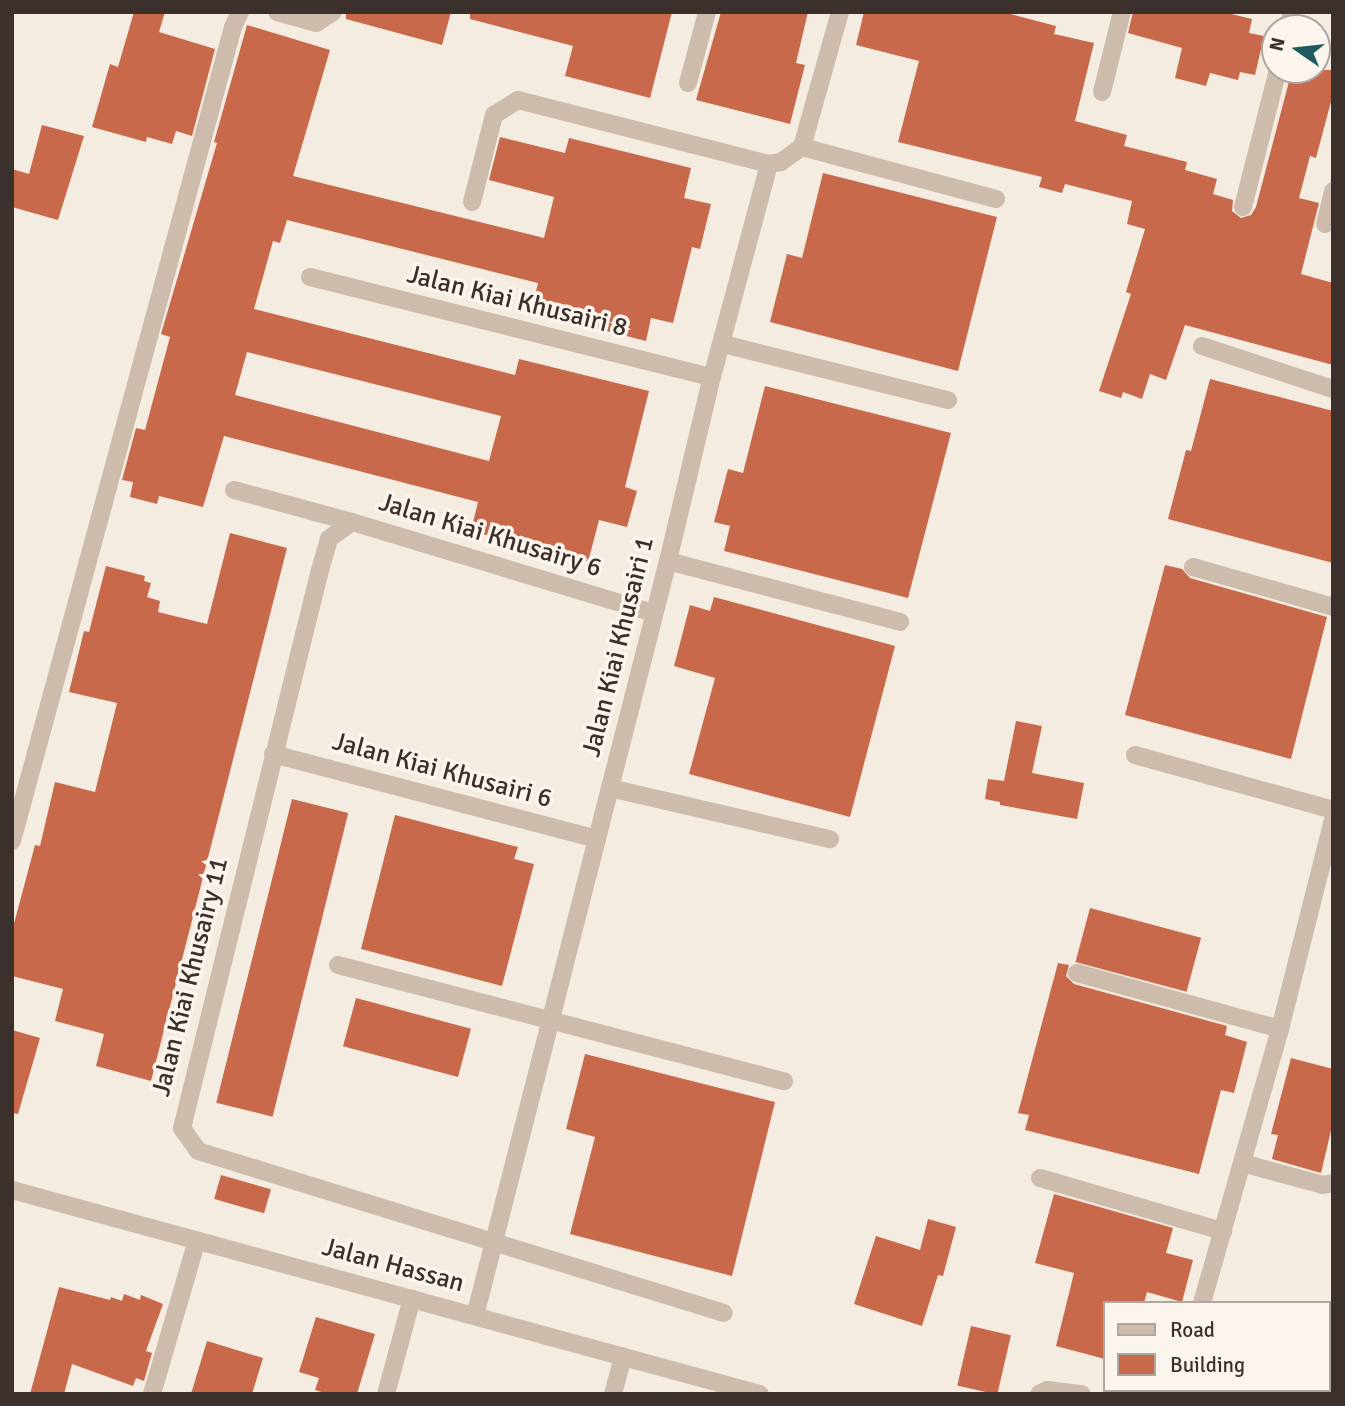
<!DOCTYPE html>
<html>
<head>
<meta charset="utf-8">
<style>
  body { margin:0 }
  #map { position:relative; width:1345px; height:1406px; overflow:hidden; background:#f4ebe1; font-family:Signika,sans-serif }
  div>[style] { position:absolute }
  [style*='--x'] { left:calc(var(--x)*1px); top:calc(var(--y)*1px); width:calc(var(--w)*1px); rotate:calc(var(--a)*1deg) }
  .building>* { inset:0; background:#c8694b; transform-origin:0 0 }
  .street>* { height:18px; margin:-9px; padding:0 9px; transform-origin:9px; border-radius:9px; background:#cdbbac }
  span { translate:-50% -50%; white-space:nowrap; text-align:center; line-height:1.15; -webkit-text-stroke:7px #fbf5ee; paint-order:stroke }
  .street-label { font-size:26px; color:#3b302b }
  .frame { position:absolute; inset:0; border:14px solid #3b302b; pointer-events:none }
  .legend { position:absolute; left:1103px; top:1301px; width:228px; height:91px; box-sizing:border-box; background:#fbf5ee; border:2px solid #aea6a0; margin:0; padding:9px 12px; list-style:none; font-size:21px; color:#3b302b }
  .legend li { display:flex; align-items:center; gap:14px; height:35px }
  .legend b { width:35px; border:2px solid #aea6a0 }
  .north { position:absolute; left:1261px; top:14px; width:70px; height:70px; box-sizing:border-box; background:#fbf5ee; border:2px solid #aea6a0; border-radius:50%; rotate:284deg; font-size:19px; font-weight:700; line-height:28px; text-align:center; color:#3b302b }
  .north::after { content:''; display:block; margin:auto; width:24px; height:32px; background:#1f5a5e; clip-path:polygon(50% 0,100% 100%,50% 72%,0 100%) }
</style>
</head>
<body>
<div id="map">
  <div class="building">
    <i style="clip-path:polygon(134px 12px,165px 12px,159px 32px,215px 49px,192px 136px,176px 131px,172px 144px,147px 137px,146px 142px,92px 127px,110px 64px,118px 67px)"></i>
    <i style="clip-path:polygon(346px 12px,451px 12px,442px 45px,346px 19px)"></i>
    <i style="clip-path:polygon(470px 12px,672px 12px,650px 98px,565px 76px,573px 46px,470px 19px)"></i>
    <i style="clip-path:polygon(721px 12px,808px 12px,796px 63px,805px 65px,790px 124px,696px 100px)"></i>
    <i style="clip-path:polygon(864px 12px,1003px 12px,1056px 26px,1054px 34px,1094px 43px,1075px 121px,1127px 135px,1124px 146px,1187px 162px,1185px 170px,1217px 179px,1213px 194px,1233px 200px,1232px 211px,1241px 218px,1251px 215px,1256px 207px,1292px 70px,1333px 70px,1333px 94px,1316px 158px,1310px 156px,1299px 198px,1319px 203px,1301px 274px,1333px 283px,1333px 365px,1185px 325px,1166px 380px,1150px 374px,1142px 399px,1123px 392px,1121px 398px,1099px 391px,1131px 294px,1126px 292px,1145px 229px,1127px 224px,1132px 201px,1065px 184px,1062px 193px,1039px 187px,1042px 177px,898px 142px,919px 61px,856px 45px)"></i>
    <i style="clip-path:polygon(1133px 12px,1223px 12px,1252px 19px,1249px 33px,1264px 36px,1255px 75px,1240px 72px,1238px 80px,1210px 73px,1206px 86px,1175px 78px,1182px 48px,1128px 33px)"></i>
    <i style="clip-path:polygon(evenodd,247px 25px,330px 50px,293px 176px,544px 238px,554px 197px,489px 180px,500px 137px,565px 153px,569px 138px,691px 168px,684px 198px,711px 204px,700px 249px,692px 247px,673px 323px,651px 318px,646px 341px,531px 312px,538px 283px,287px 220px,280px 243px,273px 241px,254px 309px,515px 375px,519px 359px,649px 391px,625px 487px,637px 491px,627px 527px,599px 520px,588px 562px,471px 531px,478px 502px,224px 436px,203px 507px,159px 496px,157px 504px,130px 497px,133px 482px,122px 480px,136px 428px,145px 430px,170px 337px,161px 334px,217px 143px,214px 142px,247px 25px,247px 352px,501px 416px,489px 461px,235px 395px,247px 352px)"></i>
    <i style="clip-path:polygon(42px 125px,84px 136px,58px 220px,12px 207px,12px 169px,29px 174px)"></i>
    <i style="clip-path:polygon(823px 173px,997px 217px,958px 371px,770px 322px,787px 254px,802px 258px)"></i>
    <i style="clip-path:polygon(1210px 379px,1333px 411px,1333px 563px,1168px 519px,1186px 450px,1191px 451px)"></i>
    <i style="clip-path:polygon(765px 386px,951px 433px,908px 598px,724px 551px,730px 526px,714px 522px,728px 469px,743px 473px)"></i>
    <i style="clip-path:polygon(230px 533px,287px 548px,151px 1081px,96px 1066px,104px 1034px,55px 1021px,63px 989px,12px 976px,12px 931px,35px 845px,40px 846px,55px 782px,95px 792px,117px 703px,69px 692px,84px 631px,89px 632px,106px 566px,145px 576px,144px 581px,151px 583px,147px 597px,160px 601px,158px 612px,207px 624px)"></i>
    <i style="clip-path:polygon(1165px 565px,1182px 569px,1190px 578px,1327px 617px,1291px 759px,1125px 715px)"></i>
    <i style="clip-path:polygon(714px 597px,895px 646px,850px 817px,689px 774px,715px 678px,674px 666px,690px 605px,710px 611px)"></i>
    <i style="clip-path:polygon(1016px 721px,1042px 726px,1032px 773px,1084px 783px,1077px 819px,1000px 805px,1000px 802px,985px 799px,988px 779px,1004px 781px)"></i>
    <i style="left:292px;top:799px;width:58px;height:313px;rotate:14deg"></i>
    <i style="clip-path:polygon(395px 815px,518px 847px,514px 859px,534px 864px,502px 986px,361px 949px)"></i>
    <i style="left:1090px;top:908px;width:115px;height:56px;rotate:15deg"></i>
    <i style="clip-path:polygon(1058px 963px,1069px 965px,1066px 976px,1074px 984px,1227px 1026px,1225px 1035px,1247px 1042px,1234px 1093px,1221px 1090px,1199px 1174px,1025px 1130px,1029px 1115px,1018px 1113px)"></i>
    <i style="left:356px;top:998px;width:119px;height:50px;rotate:15deg"></i>
    <i style="clip-path:polygon(12px 1030px,40px 1038px,18px 1114px,12px 1113px)"></i>
    <i style="clip-path:polygon(585px 1054px,775px 1102px,732px 1276px,570px 1234px,595px 1137px,566px 1129px)"></i>
    <i style="clip-path:polygon(1291px 1058px,1333px 1069px,1333px 1122px,1321px 1173px,1272px 1159px,1278px 1135px,1271px 1134px)"></i>
    <i style="left:221px;top:1175px;width:52px;height:25px;rotate:16deg"></i>
    <i style="clip-path:polygon(1054px 1194px,1173px 1228px,1166px 1253px,1193px 1260px,1182px 1302px,1147px 1292px,1144px 1303px,1105px 1303px,1105px 1359px,1056px 1346px,1074px 1273px,1035px 1263px)"></i>
    <i style="clip-path:polygon(928px 1219px,956px 1227px,943px 1276px,938px 1275px,922px 1326px,854px 1304px,876px 1236px,920px 1250px)"></i>
    <i style="clip-path:polygon(59px 1287px,110px 1300px,111px 1297px,122px 1301px,124px 1294px,140px 1300px,141px 1295px,163px 1304px,146px 1351px,152px 1353px,144px 1381px,136px 1378px,133px 1386px,72px 1364px,64px 1394px,30px 1394px)"></i>
    <i style="clip-path:polygon(316px 1317px,375px 1334px,357px 1394px,328px 1394px,315px 1390px,319px 1378px,299px 1372px)"></i>
    <i style="left:971px;top:1326px;width:41px;height:61px;rotate:13deg"></i>
    <i style="clip-path:polygon(207px 1341px,263px 1358px,252px 1394px,191px 1394px)"></i>
  </div>
  <div class="street">
    <i style="--x:277;--y:12;--w:41;--a:15.8"></i>
    <i style="--x:316;--y:23;--w:20;--a:-33"></i>
    <i style="--x:1288;--y:28;--w:16;--a:-76"></i>
    <i style="--x:688;--y:83;--w:73;--a:-75"></i>
    <i style="--x:1102;--y:92;--w:82;--a:-76"></i>
    <i style="--x:802;--y:147;--w:201;--a:15"></i>
    <i style="--x:472;--y:202;--w:90;--a:-75.8"></i>
    <i style="--x:494;--y:115;--w:28;--a:-32"></i>
    <i style="--x:518;--y:100;--w:259;--a:14.3"></i>
    <i style="--x:1243;--y:207;--w:141;--a:-75.7"></i>
    <i style="--x:1325;--y:224;--w:34;--a:-76"></i>
    <i style="--x:310;--y:277;--w:414;--a:14"></i>
    <i style="--x:723;--y:344;--w:232;--a:14"></i>
    <i style="--x:1202;--y:346;--w:138;--a:18.2"></i>
    <i style="--x:234;--y:490;--w:122;--a:15.2"></i>
    <i style="--x:352;--y:522;--w:314;--a:16.8"></i>
    <i style="--x:352;--y:522;--w:29;--a:144"></i>
    <i style="--x:329;--y:539;--w:36;--a:106"></i>
    <i style="--x:319;--y:574;--w:571;--a:103.89"></i>
    <i style="--x:182;--y:1128;--w:28;--a:55"></i>
    <i style="--x:198;--y:1151;--w:550;--a:17.12"></i>
    <i style="--x:668;--y:561;--w:240;--a:14.7"></i>
    <i style="--x:1193;--y:567;--w:146;--a:15.9"></i>
    <i style="--x:273;--y:754;--w:335;--a:14.7"></i>
    <i style="--x:1135;--y:755;--w:205;--a:15.5"></i>
    <i style="--x:610;--y:788;--w:226;--a:13.1"></i>
    <i style="--x:12;--y:841;--w:843;--a:-74.81"></i>
    <i style="--x:233;--y:27;--w:17;--a:-65"></i>
    <i style="--x:338;--y:965;--w:461;--a:14.6"></i>
    <i style="--x:1077;--y:973;--w:211;--a:15.4"></i>
    <i style="--x:1242;--y:1163;--w:84;--a:15.2"></i>
    <i style="--x:1323;--y:1185;--w:10;--a:-11"></i>
    <i style="--x:1040;--y:1178;--w:191;--a:16.2"></i>
    <i style="--x:12;--y:1190;--w:775;--a:15.26"></i>
    <i style="--x:1202;--y:1303;--w:285;--a:-74.1"></i>
    <i style="--x:1280;--y:1029;--w:216;--a:-75.8"></i>
    <i style="--x:475;--y:1316;--w:779;--a:-75.66"></i>
    <i style="--x:668;--y:561;--w:189;--a:-76.6"></i>
    <i style="--x:712;--y:377;--w:220;--a:-75"></i>
    <i style="--x:769;--y:164;--w:12;--a:-9"></i>
    <i style="--x:781;--y:162;--w:26;--a:-36"></i>
    <i style="--x:802;--y:147;--w:140;--a:-74.3"></i>
    <i style="--x:152;--y:1394;--w:160;--a:-73.7"></i>
    <i style="--x:386;--y:1394;--w:99;--a:-74.8"></i>
    <i style="--x:613;--y:1394;--w:39;--a:-75"></i>
    <i style="--x:1039;--y:1394;--w:9;--a:-27"></i>
    <i style="--x:1047;--y:1390;--w:35;--a:7"></i>
    <i style="--x:1165;--y:1394;--w:5;--a:-53"></i>
  </div>
  <div class="street-label">
    <span style="left:517px;top:302px;rotate:14deg">Jalan Kiai Khusairi 8</span>
    <span style="left:490px;top:536px;rotate:17deg">Jalan Kiai Khusairy 6</span>
    <span style="left:619px;top:647px;rotate:-76deg">Jalan Kiai Khusairi 1</span>
    <span style="left:442px;top:771px;rotate:15deg">Jalan Kiai Khusairi 6</span>
    <span style="left:191px;top:977px;rotate:-76deg">Jalan Kiai Khusairy 11</span>
    <span style="left:393px;top:1266px;rotate:15deg">Jalan Hassan</span>
  </div>
  <div class="frame"></div>
  <ul class="legend">
  <li><b style="height:9px;background:#cdbbac"></b>Road</li>
  <li><b style="height:19px;background:#c8694b"></b>Building</li>
  </ul>
  <div class="north">N</div>
</div>
</body>
</html>
